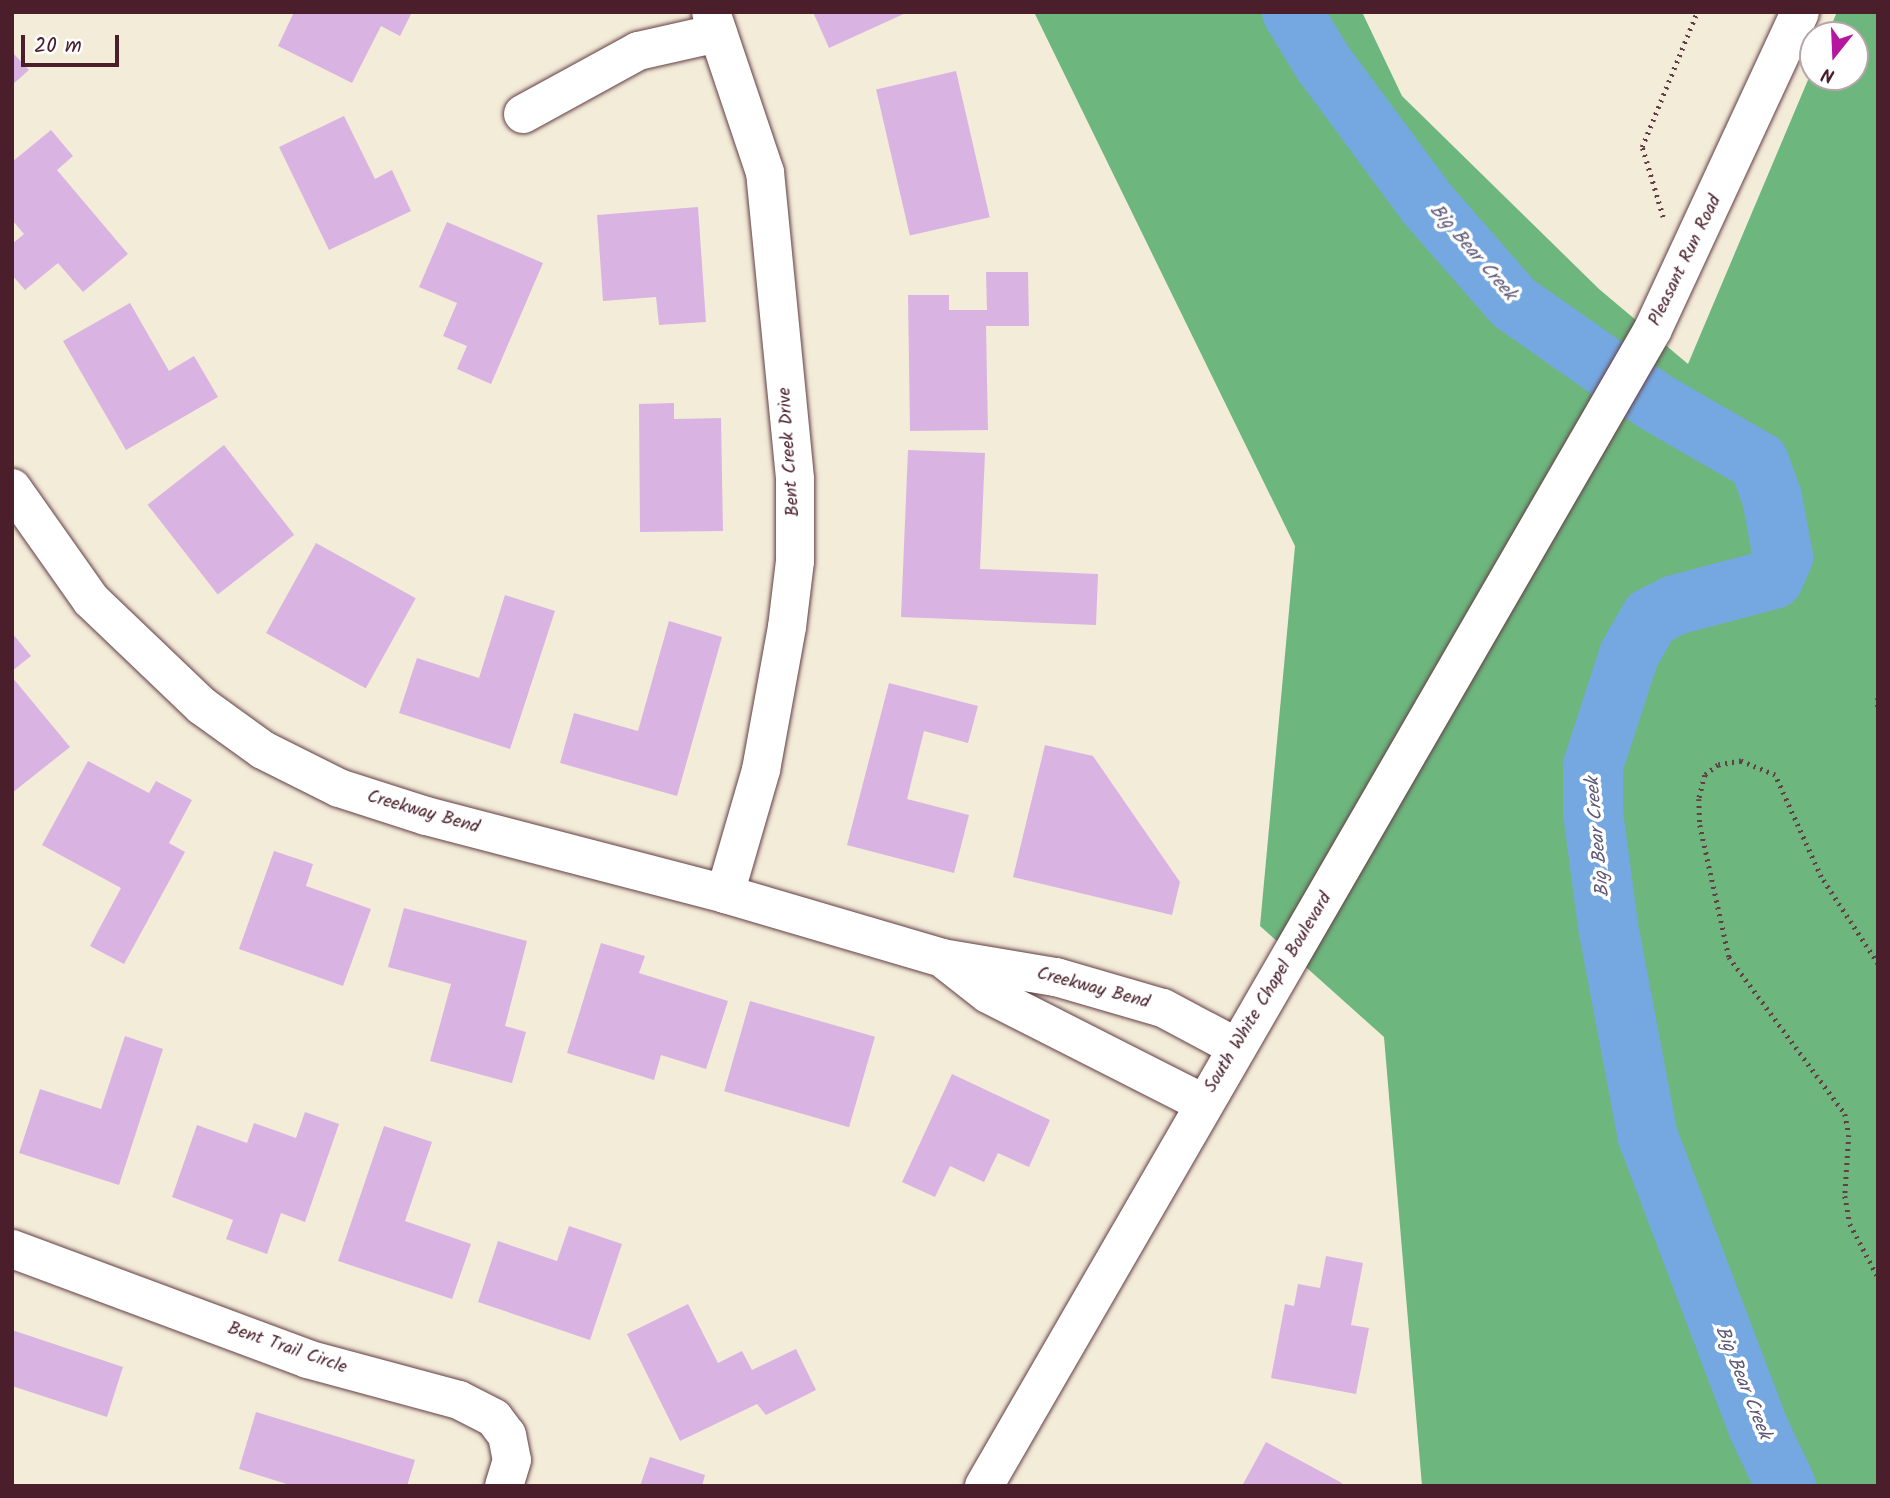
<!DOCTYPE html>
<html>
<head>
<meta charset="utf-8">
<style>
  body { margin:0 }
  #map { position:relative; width:1890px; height:1498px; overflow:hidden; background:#f3ecd8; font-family:Kalam,sans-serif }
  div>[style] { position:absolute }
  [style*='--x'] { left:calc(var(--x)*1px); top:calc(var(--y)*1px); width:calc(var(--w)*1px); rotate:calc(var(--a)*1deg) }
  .forest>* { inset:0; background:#6db67e }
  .river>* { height:60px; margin:-30px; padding:0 30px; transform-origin:30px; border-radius:30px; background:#75a8e1 }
  .building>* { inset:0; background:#d9b4e2; transform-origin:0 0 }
  .path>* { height:4.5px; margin-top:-2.25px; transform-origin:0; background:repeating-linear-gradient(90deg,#633e45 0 2px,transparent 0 7px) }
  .roads { filter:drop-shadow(0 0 2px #633e45) drop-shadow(0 0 2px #633e45) }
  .minor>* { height:38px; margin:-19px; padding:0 19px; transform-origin:19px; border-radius:19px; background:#fff }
  .major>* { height:38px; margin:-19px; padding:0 19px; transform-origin:19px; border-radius:19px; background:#fff }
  span { translate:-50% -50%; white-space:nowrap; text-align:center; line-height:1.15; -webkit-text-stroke:7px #fff; paint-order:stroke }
  .street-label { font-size:18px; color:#4a1f2b }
  .water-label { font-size:19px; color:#5b5674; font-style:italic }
  .frame { position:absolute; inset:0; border:14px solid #4a1f2b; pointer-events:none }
  .north { position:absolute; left:1799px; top:21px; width:70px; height:70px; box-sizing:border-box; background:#fff; border:2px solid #b7a5aa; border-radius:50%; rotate:198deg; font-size:19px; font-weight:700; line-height:28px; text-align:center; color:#4a1f2b }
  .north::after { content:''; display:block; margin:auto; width:24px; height:32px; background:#b5179e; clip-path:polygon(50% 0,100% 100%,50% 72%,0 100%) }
  .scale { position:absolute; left:21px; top:35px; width:98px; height:32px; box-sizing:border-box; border:4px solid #4a1f2b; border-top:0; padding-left:9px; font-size:21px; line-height:24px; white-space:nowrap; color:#4a1f2b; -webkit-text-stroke:5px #fff; paint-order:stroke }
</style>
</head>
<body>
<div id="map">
  <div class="forest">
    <i style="clip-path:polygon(1034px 12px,1362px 12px,1402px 96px,1599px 289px,1688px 364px,1813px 68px,1813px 77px,1855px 77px,1855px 35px,1827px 35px,1837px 12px,1878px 12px,1878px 1486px,1422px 1486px,1384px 1037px,1260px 926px,1295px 546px)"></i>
  </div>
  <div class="river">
    <i style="--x:1292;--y:12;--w:60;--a:58.7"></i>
    <i style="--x:1323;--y:63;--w:178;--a:53.5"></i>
    <i style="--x:1429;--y:206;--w:129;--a:48.8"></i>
    <i style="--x:1514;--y:303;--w:174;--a:35"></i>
    <i style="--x:1657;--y:403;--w:118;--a:30"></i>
    <i style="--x:1759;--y:462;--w:38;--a:70"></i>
    <i style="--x:1772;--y:498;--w:60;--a:79.4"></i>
    <i style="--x:1783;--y:557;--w:24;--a:114"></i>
    <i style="--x:1773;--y:579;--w:101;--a:165.1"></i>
    <i style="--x:1675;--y:605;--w:28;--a:153"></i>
    <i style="--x:1650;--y:618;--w:43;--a:119.6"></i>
    <i style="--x:1629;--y:655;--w:117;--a:108"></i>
    <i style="--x:1593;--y:766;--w:47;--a:90"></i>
    <i style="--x:1593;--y:813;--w:114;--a:82.4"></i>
    <i style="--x:1608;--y:926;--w:215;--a:79.3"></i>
    <i style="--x:1648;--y:1137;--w:310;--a:69.2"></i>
    <i style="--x:1758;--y:1427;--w:65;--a:64.6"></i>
  </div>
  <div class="building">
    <i style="clip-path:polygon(294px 12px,412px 12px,400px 36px,381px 26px,352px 83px,278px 46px)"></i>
    <i style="clip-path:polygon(813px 12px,908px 12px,829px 48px)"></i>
    <i style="clip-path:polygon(12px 52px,29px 70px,12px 85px)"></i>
    <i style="left:956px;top:71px;width:150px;height:82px;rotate:77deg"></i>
    <i style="clip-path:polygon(344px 116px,375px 179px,392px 170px,411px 211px,329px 250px,279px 147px)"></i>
    <i style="clip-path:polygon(51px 130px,73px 156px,57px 170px,128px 254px,83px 292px,58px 263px,25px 290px,12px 275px,12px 244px,24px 234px,12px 220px,12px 162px)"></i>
    <i style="clip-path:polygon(698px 207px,706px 322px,659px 325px,656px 297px,603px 301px,597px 215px)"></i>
    <i style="clip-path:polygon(447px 222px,543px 263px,491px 384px,457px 369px,467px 346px,443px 336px,457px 303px,419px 287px)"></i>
    <i style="clip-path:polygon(986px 272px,1028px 272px,1029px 326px,986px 326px,988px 430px,910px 431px,908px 295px,949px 295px,949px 310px,987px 310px)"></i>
    <i style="clip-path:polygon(130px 303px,169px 371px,194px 356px,218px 397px,126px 450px,63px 341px)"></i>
    <i style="clip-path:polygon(674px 403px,674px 419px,721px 418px,723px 531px,640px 532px,639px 404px)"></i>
    <i style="left:224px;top:445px;width:114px;height:97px;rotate:52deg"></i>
    <i style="clip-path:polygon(908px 450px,985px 453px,980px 569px,1098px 574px,1096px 625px,901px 617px)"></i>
    <i style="left:316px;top:543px;width:114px;height:103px;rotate:29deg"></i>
    <i style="clip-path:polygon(505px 595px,555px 611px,510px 749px,399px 713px,417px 658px,479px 678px)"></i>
    <i style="clip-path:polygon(669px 621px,722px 637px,677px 796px,560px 763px,574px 713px,638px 731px)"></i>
    <i style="clip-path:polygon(12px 633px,31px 656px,12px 671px)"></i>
    <i style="clip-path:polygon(12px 677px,70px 747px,12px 793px)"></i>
    <i style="clip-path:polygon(889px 683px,978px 706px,968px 743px,924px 731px,907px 799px,969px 815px,954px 873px,847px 845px)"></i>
    <i style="clip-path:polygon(1045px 745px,1093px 756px,1180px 882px,1172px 915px,1013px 877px)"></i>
    <i style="clip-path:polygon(88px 761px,149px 793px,156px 781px,192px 800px,169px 843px,185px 852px,124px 964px,90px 946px,121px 888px,42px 845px)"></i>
    <i style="clip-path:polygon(274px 851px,313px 864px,306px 886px,371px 909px,343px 986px,239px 949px)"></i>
    <i style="clip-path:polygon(404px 908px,527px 941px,505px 1026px,526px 1032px,512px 1083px,430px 1061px,451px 984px,388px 967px)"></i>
    <i style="clip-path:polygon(601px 943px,645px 956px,639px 973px,728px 1001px,706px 1069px,661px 1055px,654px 1080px,567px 1053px)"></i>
    <i style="left:750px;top:1001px;width:130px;height:94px;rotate:16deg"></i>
    <i style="clip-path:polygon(125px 1036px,163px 1049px,119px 1185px,19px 1153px,40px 1089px,101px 1109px)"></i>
    <i style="clip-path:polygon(952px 1074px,1050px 1120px,1029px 1167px,998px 1153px,984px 1182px,950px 1166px,935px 1197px,902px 1182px)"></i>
    <i style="clip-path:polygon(305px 1112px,339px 1124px,305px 1222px,281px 1213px,267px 1254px,226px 1239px,233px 1220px,172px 1197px,197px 1125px,247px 1143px,254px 1123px,296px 1138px)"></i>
    <i style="clip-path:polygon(384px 1126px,432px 1142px,405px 1221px,471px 1244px,452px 1299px,338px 1261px)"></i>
    <i style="clip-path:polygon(569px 1226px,622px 1244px,590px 1340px,478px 1302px,498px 1241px,557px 1261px)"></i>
    <i style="clip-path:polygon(1326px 1256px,1363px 1263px,1351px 1325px,1369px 1328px,1356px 1394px,1271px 1378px,1285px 1304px,1294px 1306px,1298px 1284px,1320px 1288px)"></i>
    <i style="clip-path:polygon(688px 1304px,718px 1363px,742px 1351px,752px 1370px,796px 1349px,816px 1390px,766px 1415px,757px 1404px,680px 1441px,627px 1334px)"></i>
    <i style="clip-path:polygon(12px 1330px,123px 1367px,107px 1417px,12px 1386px)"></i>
    <i style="clip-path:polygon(256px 1412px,415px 1460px,407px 1486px,293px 1486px,239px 1469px)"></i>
    <i style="clip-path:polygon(1266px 1442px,1342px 1483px,1340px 1486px,1242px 1486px)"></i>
    <i style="clip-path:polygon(650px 1457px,705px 1475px,702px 1486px,640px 1486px)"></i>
  </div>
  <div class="path">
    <i style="--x:1663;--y:217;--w:73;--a:-106.7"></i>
    <i style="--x:1642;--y:147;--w:146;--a:-67.8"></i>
    <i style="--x:1878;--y:698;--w:13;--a:90"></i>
    <i style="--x:1878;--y:964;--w:104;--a:-123.2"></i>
    <i style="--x:1821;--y:877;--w:112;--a:-114.3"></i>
    <i style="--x:1775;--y:775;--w:37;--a:-158"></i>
    <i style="--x:1741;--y:761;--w:23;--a:170"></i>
    <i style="--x:1718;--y:765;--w:16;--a:142"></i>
    <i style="--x:1705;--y:775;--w:25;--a:104"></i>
    <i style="--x:1699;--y:799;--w:26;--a:88"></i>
    <i style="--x:1700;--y:825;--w:135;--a:77.6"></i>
    <i style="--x:1729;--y:957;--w:195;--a:53.5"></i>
    <i style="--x:1845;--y:1114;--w:21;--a:79"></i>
    <i style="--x:1849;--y:1135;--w:61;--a:93.8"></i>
    <i style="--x:1845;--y:1196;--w:28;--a:80"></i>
    <i style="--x:1850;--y:1224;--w:60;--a:62.2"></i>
  </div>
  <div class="roads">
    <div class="minor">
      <i style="--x:711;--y:12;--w:169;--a:71.4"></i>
      <i style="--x:765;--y:172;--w:309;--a:84.4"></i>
      <i style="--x:795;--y:480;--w:81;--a:90"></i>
      <i style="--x:795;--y:561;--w:66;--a:96.9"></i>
      <i style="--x:787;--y:627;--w:145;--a:100.3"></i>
      <i style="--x:761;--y:770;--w:129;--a:106.2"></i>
      <i style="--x:523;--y:114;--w:131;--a:-28.7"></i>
      <i style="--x:638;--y:51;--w:82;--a:-12.7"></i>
      <i style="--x:12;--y:488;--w:137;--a:54.8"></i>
      <i style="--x:91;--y:600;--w:153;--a:43.7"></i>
      <i style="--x:202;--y:706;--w:75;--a:35.8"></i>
      <i style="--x:263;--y:750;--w:85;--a:26.6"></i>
      <i style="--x:339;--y:788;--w:91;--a:17.8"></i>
      <i style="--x:426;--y:816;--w:309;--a:14.6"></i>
      <i style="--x:725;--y:894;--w:226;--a:16.4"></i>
      <i style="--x:942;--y:958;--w:116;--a:9.5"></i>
      <i style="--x:1056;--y:977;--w:111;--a:16.2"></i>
      <i style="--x:1163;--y:1008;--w:83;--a:28.1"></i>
      <i style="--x:946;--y:961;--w:53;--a:38.2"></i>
      <i style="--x:988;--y:994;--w:241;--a:26.9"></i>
      <i style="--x:12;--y:1249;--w:315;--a:20.4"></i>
      <i style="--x:307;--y:1359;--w:157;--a:15.1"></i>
      <i style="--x:459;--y:1400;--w:39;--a:27"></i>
      <i style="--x:494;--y:1418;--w:21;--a:53"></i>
      <i style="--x:507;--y:1435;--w:25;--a:79"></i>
      <i style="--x:512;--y:1460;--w:27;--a:107"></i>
    </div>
    <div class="major">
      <i style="--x:984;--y:1486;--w:1336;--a:-59.96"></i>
      <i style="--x:1653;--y:329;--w:349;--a:-65.1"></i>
    </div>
  </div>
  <div class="street-label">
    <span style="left:1686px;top:261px;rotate:-64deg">Pleasant Run Road</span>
    <span style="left:790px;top:452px;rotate:-94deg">Bent Creek Drive</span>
    <span style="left:423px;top:813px;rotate:16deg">Creekway Bend</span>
    <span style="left:1093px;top:989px;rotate:15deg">Creekway Bend</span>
    <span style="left:1269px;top:993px;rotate:-59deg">South White Chapel Boulevard</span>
    <span style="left:287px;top:1349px;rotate:19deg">Bent Trail Circle</span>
  </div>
  <div class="water-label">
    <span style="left:1472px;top:253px;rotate:49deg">Big Bear Creek</span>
    <span style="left:1599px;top:837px;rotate:-95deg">Big Bear Creek</span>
    <span style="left:1742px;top:1383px;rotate:68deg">Big Bear Creek</span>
  </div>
  <div class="frame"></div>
  <div class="north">N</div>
  <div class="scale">20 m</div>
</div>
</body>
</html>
